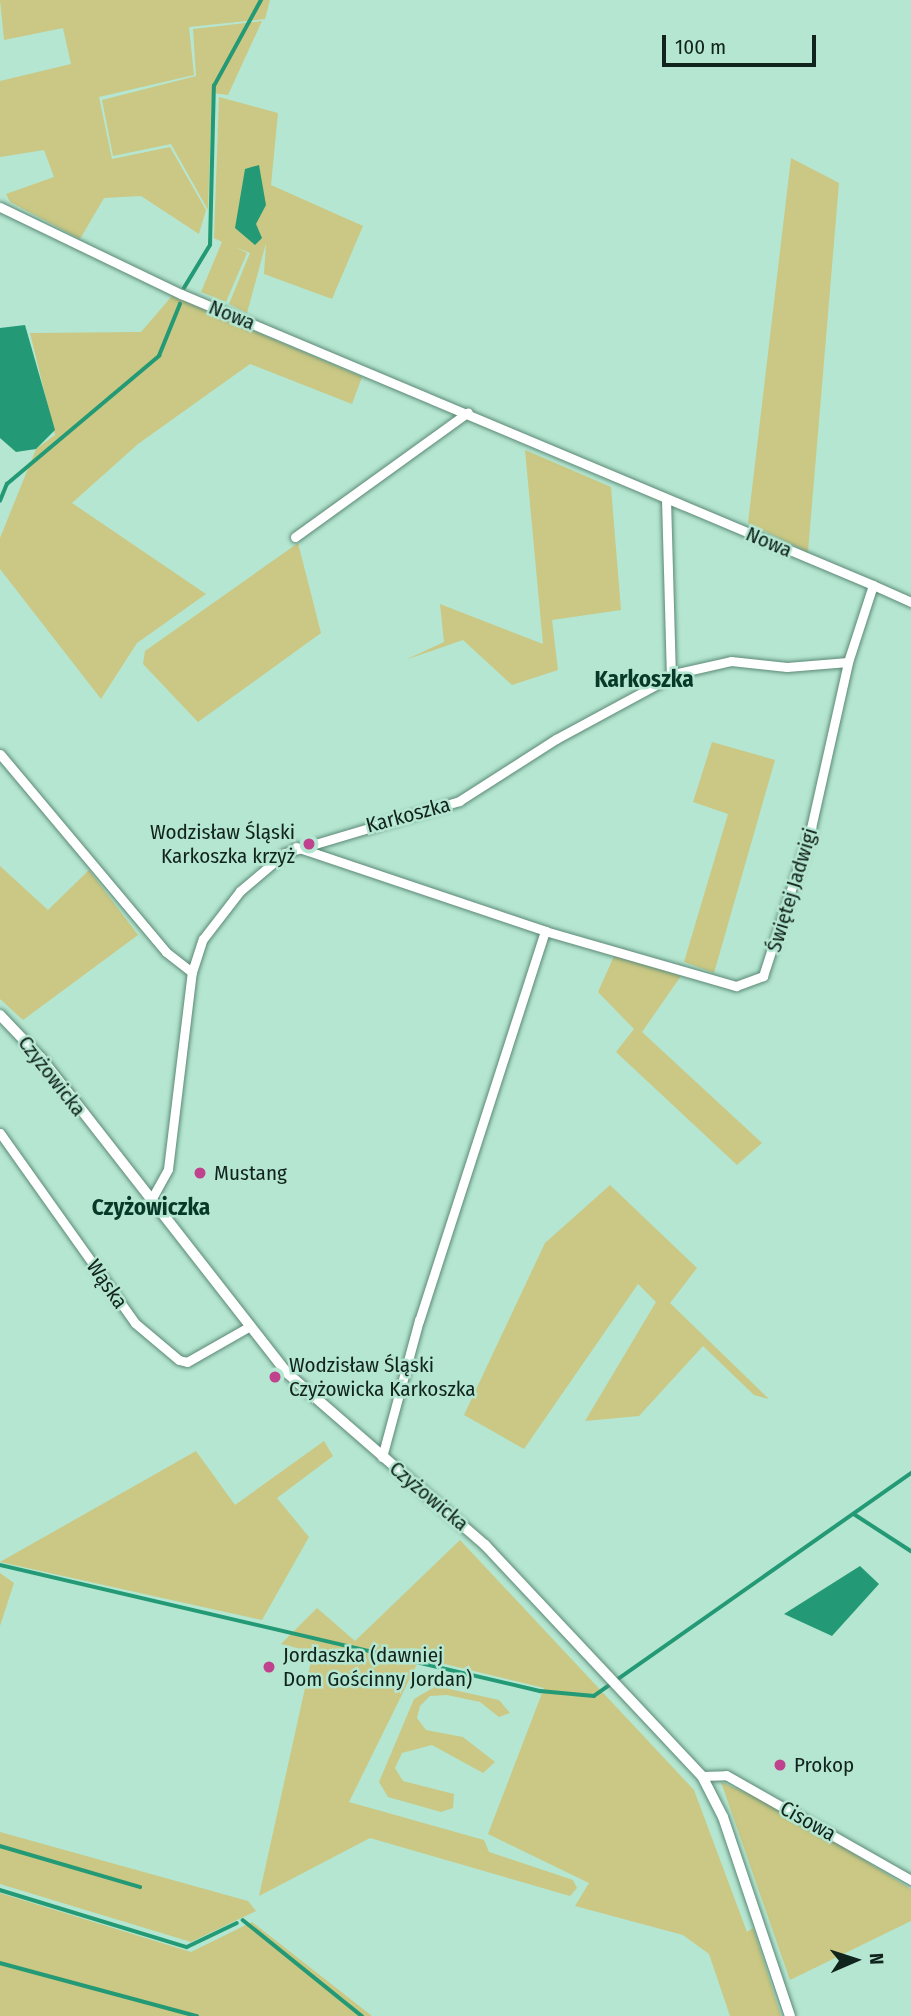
<!DOCTYPE html>
<html>
<head>
<meta charset="utf-8">
<style>
  body { margin:0 }
  #map { position:relative; width:911px; height:2016px; overflow:hidden; background:#b5e6d1; font-family:"Fira Sans Condensed",sans-serif }
  div>[style] { position:absolute }
  [style*='--x'] { left:calc(var(--x)*1px); top:calc(var(--y)*1px); width:calc(var(--w)*1px); rotate:calc(var(--a)*1deg) }
  .green>* { inset:0; background:#cac884 }
  .water>* { inset:0; background:#239a75 }
  .stream>* { height:3.5px; margin:-1.75px; padding:0 1.75px; transform-origin:1.75px; border-radius:1.75px; background:#239a75 }
  .roads { filter:drop-shadow(0 0 2px #5b8976) drop-shadow(0 0 2px #5b8976) }
  .minor>* { height:9px; margin:-4.5px; padding:0 4.5px; transform-origin:4.5px; border-radius:4.5px; background:#fff }
  .tertiary>* { height:10px; margin:-5px; padding:0 5px; transform-origin:5px; border-radius:5px; background:#fff }
  .dots>* { width:19px; height:19px; translate:-50% -50%; box-sizing:border-box; border:4px solid #b5e6d1; border-radius:50% }
  span { translate:-50% -50%; white-space:nowrap; text-align:center; line-height:1.15; -webkit-text-stroke:5px #b5e6d1; paint-order:stroke }
  .street-label { font-size:21px; color:#10231c }
  .poi-label { font-size:21px; color:#10231c }
  .right { translate:-100% -50%; text-align:right }
  .left { translate:0 -50%; text-align:left }
  .neighbourhood-label { font-size:23px; color:#073929; font-weight:700 }
  .north { position:absolute; left:820px; top:1925px; width:70px; height:70px; -webkit-text-stroke:5px #b5e6d1; paint-order:stroke; rotate:87deg; font-size:19px; font-weight:700; line-height:28px; text-align:center; color:#10231c }
  .north::after { content:''; display:block; margin:auto; width:24px; height:32px; background:#10231c; clip-path:polygon(50% 0,100% 100%,50% 72%,0 100%) }
  .scale { position:absolute; left:662px; top:35px; width:154px; height:32px; box-sizing:border-box; border:4px solid #10231c; border-top:0; padding-left:9px; font-size:21px; line-height:24px; white-space:nowrap; color:#10231c; -webkit-text-stroke:5px #b5e6d1; paint-order:stroke }
</style>
</head>
<body>
<div id="map">
  <div class="green">
    <i style="clip-path:polygon(0 0,270px 0,265px 19px,189px 27px,194px 75px,99px 97px,112px 159px,170px 147px,206px 210px,199px 234px,141px 196px,104px 198px,80px 239px,10px 202px,6px 194px,54px 177px,44px 150px,0 157px,0 81px,71px 64px,63px 28px,4px 40px)"></i>
    <i style="clip-path:polygon(262px 21px,228px 95px,212px 93px,208px 210px,171px 144px,113px 156px,102px 100px,196px 76px,193px 29px)"></i>
    <i style="clip-path:polygon(219px 97px,278px 113px,271px 185px,363px 226px,332px 299px,264px 274px,266px 243px,247px 313px,229px 304px,250px 253px,235px 247px,247px 253px,226px 302px,201px 292px,222px 242px,214px 238px)"></i>
    <i style="clip-path:polygon(791px 158px,839px 183px,808px 552px,748px 523px)"></i>
    <i style="clip-path:polygon(172px 296px,362px 377px,352px 404px,250px 364px,138px 444px,72px 503px,206px 594px,137px 643px,101px 699px,0 569px,0 538px,36px 449px,55px 435px,30px 333px,141px 332px)"></i>
    <i style="clip-path:polygon(525px 450px,611px 487px,621px 610px,552px 620px,558px 670px,512px 685px,463px 640px,405px 660px,444px 642px,440px 604px,543px 644px)"></i>
    <i style="clip-path:polygon(298px 543px,321px 633px,198px 722px,143px 664px,145px 651px)"></i>
    <i style="clip-path:polygon(712px 742px,775px 760px,714px 973px,684px 962px,728px 814px,693px 802px)"></i>
    <i style="clip-path:polygon(0 866px,48px 910px,89px 870px,138px 935px,23px 1020px,0 999px)"></i>
    <i style="clip-path:polygon(614px 956px,681px 976px,642px 1032px,762px 1143px,737px 1165px,616px 1052px,634px 1029px,598px 992px)"></i>
    <i style="clip-path:polygon(610px 1185px,697px 1268px,670px 1303px,769px 1399px,754px 1395px,703px 1346px,639px 1416px,585px 1421px,656px 1302px,638px 1284px,524px 1449px,464px 1415px,545px 1243px)"></i>
    <i style="clip-path:polygon(324px 1441px,333px 1456px,277px 1498px,309px 1537px,262px 1620px,0 1562px,196px 1451px,235px 1505px)"></i>
    <i style="clip-path:polygon(460px 1540px,694px 1790px,747px 1932px,753px 1928px,781px 2016px,730px 2016px,709px 1954px,683px 1935px,575px 1906px,589px 1883px,488px 1834px,544px 1688px,420px 1658px,349px 1802px,484px 1840px,489px 1852px,573px 1880px,577px 1888px,570px 1896px,370px 1838px,259px 1896px,313px 1652px,281px 1644px,317px 1608px,355px 1641px)"></i>
    <i style="clip-path:polygon(0 1573px,14px 1583px,0 1626px)"></i>
    <i style="clip-path:polygon(436px 1686px,499px 1700px,510px 1713px,499px 1717px,480px 1702px,447px 1695px,430px 1696px,420px 1706px,417px 1718px,426px 1730px,463px 1737px,495px 1762px,483px 1773px,432px 1745px,402px 1753px,395px 1768px,403px 1781px,454px 1794px,453px 1808px,441px 1812px,388px 1797px,379px 1782px,414px 1699px)"></i>
    <i style="clip-path:polygon(721px 1782px,776px 1806px,911px 1889px,911px 1921px,790px 1980px)"></i>
    <i style="clip-path:polygon(0 1832px,248px 1901px,256px 1911px,191px 1942px,0 1884px)"></i>
    <i style="clip-path:polygon(0 1893px,191px 1952px,252px 1922px,372px 2016px,0 2016px)"></i>
  </div>
  <div class="water">
    <i style="clip-path:polygon(259px 165px,266px 205px,256px 224px,262px 238px,255px 245px,235px 228px,245px 169px)"></i>
    <i style="clip-path:polygon(25px 325px,55px 430px,36px 449px,16px 452px,0 438px,0 328px)"></i>
    <i style="clip-path:polygon(860px 1566px,879px 1584px,832px 1636px,784px 1614px)"></i>
  </div>
  <div class="stream">
    <i style="--x:184;--y:288;--w:50;--a:-58.8"></i>
    <i style="--x:210;--y:245;--w:159;--a:-88.6"></i>
    <i style="--x:214;--y:86;--w:98;--a:-61.3"></i>
    <i style="--x:0;--y:501;--w:18;--a:-68"></i>
    <i style="--x:7;--y:484;--w:199;--a:-40.1"></i>
    <i style="--x:159;--y:356;--w:56;--a:-68"></i>
    <i style="--x:854;--y:1514;--w:68;--a:33"></i>
    <i style="--x:0;--y:1565;--w:555;--a:13.13"></i>
    <i style="--x:540;--y:1691;--w:54;--a:5.3"></i>
    <i style="--x:594;--y:1696;--w:388;--a:-35.1"></i>
    <i style="--x:0;--y:1846;--w:146;--a:16.3"></i>
    <i style="--x:0;--y:1890;--w:195;--a:17"></i>
    <i style="--x:187;--y:1947;--w:55;--a:-25.6"></i>
    <i style="--x:243;--y:1920;--w:153;--a:38.9"></i>
    <i style="--x:0;--y:1963;--w:204;--a:15.1"></i>
  </div>
  <div class="roads">
    <div class="minor">
      <i style="--x:0;--y:207;--w:201;--a:25.7"></i>
      <i style="--x:181;--y:294;--w:751;--a:22.81"></i>
      <i style="--x:666;--y:499;--w:177;--a:88.4"></i>
      <i style="--x:295;--y:537;--w:213;--a:-35.8"></i>
      <i style="--x:0;--y:754;--w:258;--a:50"></i>
      <i style="--x:166;--y:952;--w:33;--a:38"></i>
      <i style="--x:296;--y:847;--w:263;--a:18.6"></i>
      <i style="--x:545;--y:931;--w:409;--a:107.9"></i>
      <i style="--x:419;--y:1320;--w:142;--a:105.1"></i>
      <i style="--x:545;--y:931;--w:199;--a:16.1"></i>
      <i style="--x:736;--y:986;--w:29;--a:-20"></i>
      <i style="--x:763;--y:976;--w:156;--a:-72"></i>
      <i style="--x:811;--y:828;--w:170;--a:-77.4"></i>
      <i style="--x:0;--y:1133;--w:233;--a:54.6"></i>
      <i style="--x:135;--y:1323;--w:57;--a:40.1"></i>
      <i style="--x:179;--y:1360;--w:8;--a:14"></i>
      <i style="--x:187;--y:1362;--w:73;--a:-29.7"></i>
      <i style="--x:151;--y:1200;--w:35;--a:-61"></i>
      <i style="--x:168;--y:1169;--w:198;--a:-83.1"></i>
      <i style="--x:192;--y:972;--w:35;--a:-72"></i>
      <i style="--x:203;--y:939;--w:61;--a:-52.4"></i>
      <i style="--x:240;--y:891;--w:59;--a:-40.2"></i>
      <i style="--x:285;--y:853;--w:182;--a:-16.6"></i>
      <i style="--x:459;--y:801;--w:115;--a:-32.6"></i>
      <i style="--x:556;--y:739;--w:139;--a:-28.4"></i>
      <i style="--x:678;--y:673;--w:54;--a:-12.8"></i>
      <i style="--x:731;--y:661;--w:56;--a:6.1"></i>
      <i style="--x:787;--y:667;--w:61;--a:-4.7"></i>
      <i style="--x:848;--y:662;--w:81;--a:-72"></i>
      <i style="--x:873;--y:585;--w:42;--a:24.1"></i>
      <i style="--x:702;--y:1776;--w:24;--a:-2"></i>
      <i style="--x:726;--y:1775;--w:213;--a:29.6"></i>
    </div>
    <div class="tertiary">
      <i style="--x:0;--y:1015;--w:59;--a:46.4"></i>
      <i style="--x:41;--y:1058;--w:398;--a:52"></i>
      <i style="--x:286;--y:1372;--w:264;--a:41"></i>
      <i style="--x:485;--y:1545;--w:317;--a:46.8"></i>
      <i style="--x:702;--y:1776;--w:46;--a:62.9"></i>
      <i style="--x:723;--y:1817;--w:210;--a:71.4"></i>
    </div>
  </div>
  <div class="dots">
    <i style="left:309px;top:844px;background:#c0418e"></i>
    <i style="left:200px;top:1173px;background:#c0418e"></i>
    <i style="left:275px;top:1377px;background:#c0418e"></i>
    <i style="left:269px;top:1667px;background:#c0418e"></i>
    <i style="left:780px;top:1765px;background:#c0418e"></i>
  </div>
  <div class="street-label">
    <span style="left:232px;top:315px;rotate:22deg">Nowa</span>
    <span style="left:769px;top:542px;rotate:23deg">Nowa</span>
    <span style="left:408px;top:815px;rotate:-15deg">Karkoszka</span>
    <span style="left:792px;top:890px;rotate:-73deg">Świętej Jadwigi</span>
    <span style="left:52px;top:1076px;rotate:52deg">Czyżowicka</span>
    <span style="left:107px;top:1284px;rotate:55deg">Wąska</span>
    <span style="left:429px;top:1496px;rotate:40deg">Czyżowicka</span>
    <span style="left:808px;top:1821px;rotate:29deg">Cisowa</span>
  </div>
  <div class="poi-label">
    <span class="right" style="left:295px;top:844px">Wodzisław Śląski<br>Karkoszka krzyż</span>
    <span class="left" style="left:214px;top:1173px">Mustang</span>
    <span class="left" style="left:289px;top:1377px">Wodzisław Śląski<br>Czyżowicka Karkoszka</span>
    <span class="left" style="left:283px;top:1667px">Jordaszka (dawniej<br>Dom Gościnny Jordan)</span>
    <span class="left" style="left:794px;top:1765px">Prokop</span>
  </div>
  <div class="neighbourhood-label">
    <span style="left:644px;top:679px">Karkoszka</span>
    <span style="left:151px;top:1207px">Czyżowiczka</span>
  </div>
  <div class="north">N</div>
  <div class="scale">100 m</div>
</div>
</body>
</html>
